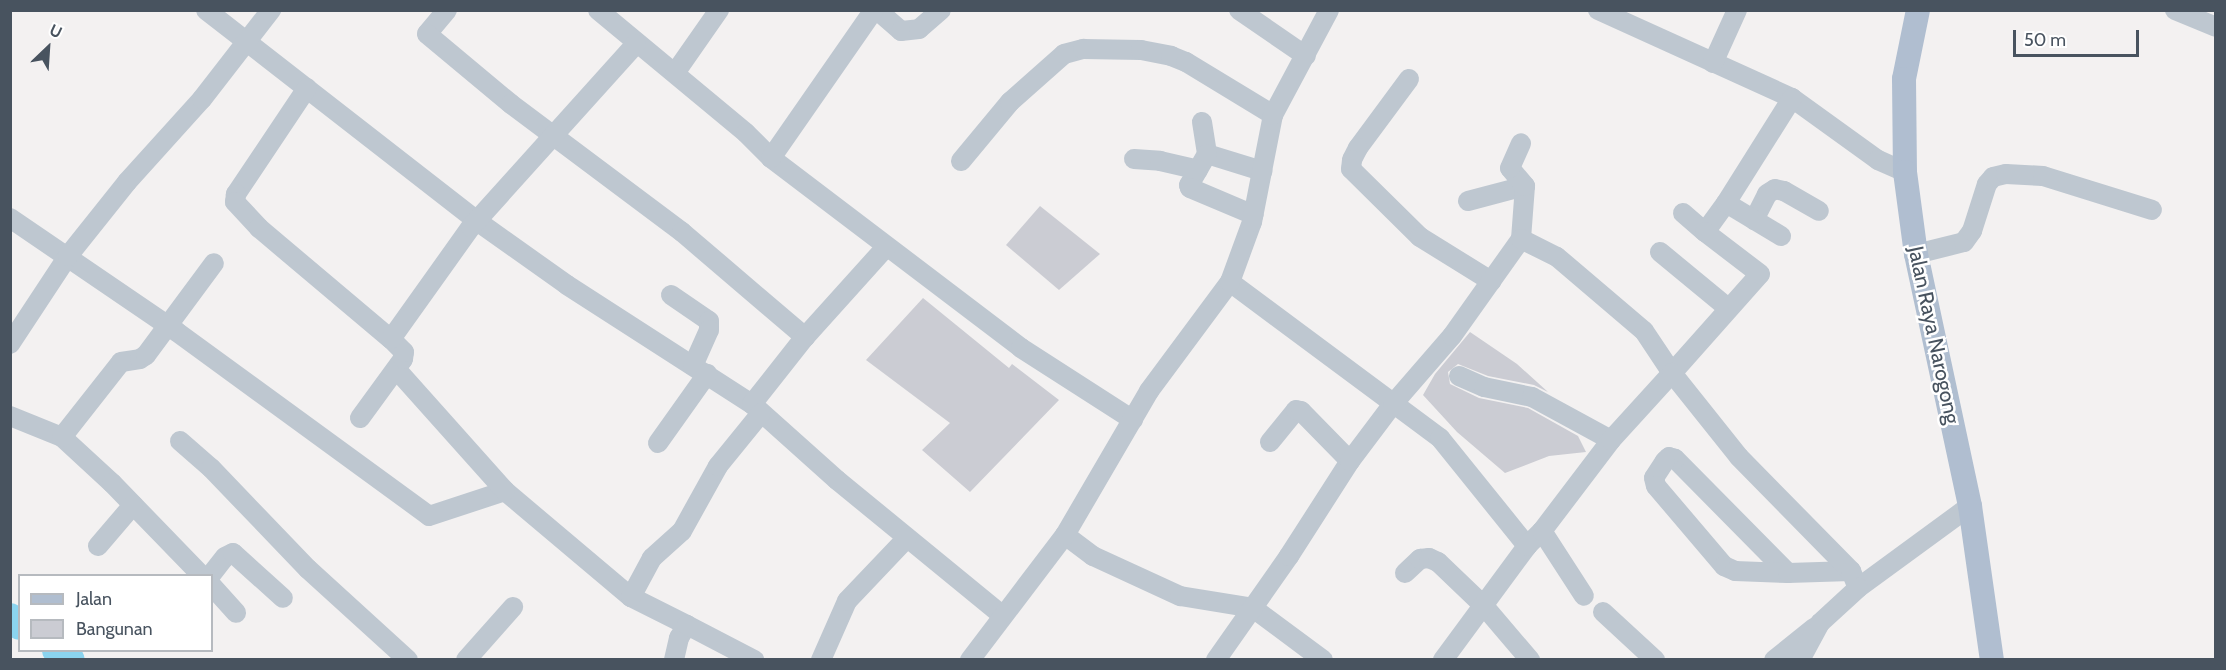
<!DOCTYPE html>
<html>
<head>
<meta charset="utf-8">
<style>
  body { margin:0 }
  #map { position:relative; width:2226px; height:670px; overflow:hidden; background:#f3f1f1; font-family:Cabin,sans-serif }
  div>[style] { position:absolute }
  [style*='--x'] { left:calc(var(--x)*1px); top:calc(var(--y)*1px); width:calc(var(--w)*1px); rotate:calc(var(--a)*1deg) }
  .river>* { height:30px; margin:-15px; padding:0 15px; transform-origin:15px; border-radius:15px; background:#8bd4ef }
  .building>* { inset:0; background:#cbccd3 }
  .minor>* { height:20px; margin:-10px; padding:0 10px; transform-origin:10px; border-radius:10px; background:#bec7d0 }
  .major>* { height:24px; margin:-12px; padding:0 12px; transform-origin:12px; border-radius:12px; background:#b0bed0 }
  span { translate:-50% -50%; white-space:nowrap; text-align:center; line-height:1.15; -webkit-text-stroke:5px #fff; paint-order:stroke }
  .street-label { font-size:21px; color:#48535f }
  .frame { position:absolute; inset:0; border:12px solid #48535f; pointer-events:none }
  .legend { position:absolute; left:18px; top:574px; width:195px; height:78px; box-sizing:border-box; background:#fff; border:2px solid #b6babf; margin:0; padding:8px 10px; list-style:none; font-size:18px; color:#48535f }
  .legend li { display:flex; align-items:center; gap:12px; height:30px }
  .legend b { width:30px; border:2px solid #b6babf }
  .north { position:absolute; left:18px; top:18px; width:60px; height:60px; -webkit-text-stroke:4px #fff; paint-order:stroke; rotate:25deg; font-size:16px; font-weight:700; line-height:24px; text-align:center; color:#48535f }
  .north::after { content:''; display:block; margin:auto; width:21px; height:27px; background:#48535f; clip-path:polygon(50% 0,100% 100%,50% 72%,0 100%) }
  .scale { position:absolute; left:2013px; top:30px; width:126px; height:27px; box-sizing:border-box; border:3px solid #48535f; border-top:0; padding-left:8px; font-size:18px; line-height:21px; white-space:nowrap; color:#48535f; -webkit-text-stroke:4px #fff; paint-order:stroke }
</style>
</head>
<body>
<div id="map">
  <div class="river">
    <i style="--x:10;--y:618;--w:12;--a:35"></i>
    <i style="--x:57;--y:650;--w:16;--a:38"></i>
  </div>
  <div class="building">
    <i style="clip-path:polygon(1040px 206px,1100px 254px,1059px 290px,1006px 245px)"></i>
    <i style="clip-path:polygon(923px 298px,1009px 368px,1012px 364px,1059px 400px,970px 492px,922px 450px,950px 423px,866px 360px)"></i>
    <i style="clip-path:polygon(1470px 332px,1517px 364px,1548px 392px,1534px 385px,1488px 376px,1458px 364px,1448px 372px,1450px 384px,1479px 398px,1528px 408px,1578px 436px,1586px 452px,1549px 456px,1505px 473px,1457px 432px,1423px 395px,1435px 374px)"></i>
  </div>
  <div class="minor">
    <i style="--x:206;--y:10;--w:343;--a:37.9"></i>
    <i style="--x:477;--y:221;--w:110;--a:35.4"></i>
    <i style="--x:567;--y:285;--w:220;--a:32.8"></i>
    <i style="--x:752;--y:404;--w:114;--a:41.8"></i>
    <i style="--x:837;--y:480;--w:213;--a:39.3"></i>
    <i style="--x:447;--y:10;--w:31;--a:130"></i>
    <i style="--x:427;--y:34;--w:109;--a:39.8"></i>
    <i style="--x:511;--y:104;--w:214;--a:36.8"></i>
    <i style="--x:682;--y:232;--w:162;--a:40.5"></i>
    <i style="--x:598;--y:10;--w:192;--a:39.7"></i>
    <i style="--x:746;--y:133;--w:35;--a:45"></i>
    <i style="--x:771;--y:158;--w:314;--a:37.2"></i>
    <i style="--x:1021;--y:348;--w:133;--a:32.7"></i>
    <i style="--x:877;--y:10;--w:32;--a:41"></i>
    <i style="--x:901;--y:31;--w:18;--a:-6"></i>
    <i style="--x:919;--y:29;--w:29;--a:-41"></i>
    <i style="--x:1239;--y:10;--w:81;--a:34.5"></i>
    <i style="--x:1598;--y:10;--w:213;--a:24.4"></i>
    <i style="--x:1792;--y:98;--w:106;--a:35.8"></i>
    <i style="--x:1878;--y:160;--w:30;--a:24"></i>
    <i style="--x:2175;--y:10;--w:44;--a:22.5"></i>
    <i style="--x:1713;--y:63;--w:58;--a:-65.6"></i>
    <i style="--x:675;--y:73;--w:77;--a:-55.1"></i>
    <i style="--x:1409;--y:79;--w:86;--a:126.5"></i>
    <i style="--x:1358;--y:148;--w:13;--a:117"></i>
    <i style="--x:1352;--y:160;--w:9;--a:96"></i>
    <i style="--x:1351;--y:169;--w:97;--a:44.6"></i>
    <i style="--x:1420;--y:237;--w:84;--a:31.8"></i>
    <i style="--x:307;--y:88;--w:128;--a:123.8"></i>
    <i style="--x:236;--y:194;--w:8;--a:97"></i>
    <i style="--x:235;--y:202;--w:35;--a:47"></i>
    <i style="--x:259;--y:228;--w:172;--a:40.1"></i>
    <i style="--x:1202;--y:122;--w:32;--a:81"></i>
    <i style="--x:1207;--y:154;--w:58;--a:17.2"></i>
    <i style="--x:1207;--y:154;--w:36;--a:120"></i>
    <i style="--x:1189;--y:185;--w:3;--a:72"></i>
    <i style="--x:1190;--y:188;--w:69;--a:22.9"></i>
    <i style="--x:771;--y:158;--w:180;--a:-55.2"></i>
    <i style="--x:1134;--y:159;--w:26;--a:4"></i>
    <i style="--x:1160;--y:161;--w:39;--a:13"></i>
    <i style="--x:961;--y:161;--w:77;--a:-50.3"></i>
    <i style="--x:1010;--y:102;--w:72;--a:-41.6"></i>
    <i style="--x:1064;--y:54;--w:20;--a:-15"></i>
    <i style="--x:1083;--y:49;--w:58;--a:1"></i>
    <i style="--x:1141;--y:50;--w:31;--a:11"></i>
    <i style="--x:1171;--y:56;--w:16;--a:22"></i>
    <i style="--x:1186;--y:62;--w:102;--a:31.3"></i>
    <i style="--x:1468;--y:201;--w:59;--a:-14.7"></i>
    <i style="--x:1683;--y:213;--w:29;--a:41"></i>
    <i style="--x:1705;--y:232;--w:36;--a:-54"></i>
    <i style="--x:10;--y:218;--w:202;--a:34.3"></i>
    <i style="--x:177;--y:332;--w:312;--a:36.1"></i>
    <i style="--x:429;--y:516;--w:80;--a:-18.2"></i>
    <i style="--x:505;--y:491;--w:165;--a:40.1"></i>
    <i style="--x:631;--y:597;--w:63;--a:26.6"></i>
    <i style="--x:687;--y:625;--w:15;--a:122"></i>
    <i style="--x:679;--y:638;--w:23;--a:103"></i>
    <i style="--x:1754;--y:220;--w:29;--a:-63"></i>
    <i style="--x:1767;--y:194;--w:9;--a:-32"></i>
    <i style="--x:1775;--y:189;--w:9;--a:13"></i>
    <i style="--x:1784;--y:191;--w:40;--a:29.7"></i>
    <i style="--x:1781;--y:236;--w:64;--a:-149"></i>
    <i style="--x:1726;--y:203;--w:124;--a:-57.8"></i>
    <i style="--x:1521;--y:239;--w:53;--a:-85.7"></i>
    <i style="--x:1525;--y:186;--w:23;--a:-130"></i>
    <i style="--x:1510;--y:168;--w:27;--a:-66"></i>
    <i style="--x:1660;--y:252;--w:88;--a:39.5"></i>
    <i style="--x:1916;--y:254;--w:49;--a:-14"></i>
    <i style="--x:1964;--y:242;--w:14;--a:-54"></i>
    <i style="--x:1972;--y:231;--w:49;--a:-72.3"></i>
    <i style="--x:1987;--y:184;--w:9;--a:-49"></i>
    <i style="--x:1993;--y:177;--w:13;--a:-13"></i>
    <i style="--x:2006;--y:174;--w:37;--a:3"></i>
    <i style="--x:2043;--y:176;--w:114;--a:17.3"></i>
    <i style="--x:1230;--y:282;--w:262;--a:36.6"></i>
    <i style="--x:1440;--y:438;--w:139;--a:51.1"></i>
    <i style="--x:671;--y:295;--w:46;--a:34.4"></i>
    <i style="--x:709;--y:321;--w:9;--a:90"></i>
    <i style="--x:709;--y:330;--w:39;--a:114"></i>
    <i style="--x:10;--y:344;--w:105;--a:-56.6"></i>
    <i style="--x:68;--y:256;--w:95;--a:-51.4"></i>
    <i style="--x:127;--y:182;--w:112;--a:-47.9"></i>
    <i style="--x:202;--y:99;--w:113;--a:-52.2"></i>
    <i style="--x:397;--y:370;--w:162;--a:48.2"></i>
    <i style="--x:1459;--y:376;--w:27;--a:24"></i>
    <i style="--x:1484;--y:387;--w:49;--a:11.8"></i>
    <i style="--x:1532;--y:397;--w:90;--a:28.6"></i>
    <i style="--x:752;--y:404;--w:85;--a:-51.7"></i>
    <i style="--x:805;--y:337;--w:122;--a:-48"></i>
    <i style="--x:10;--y:416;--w:56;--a:22"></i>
    <i style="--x:62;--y:437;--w:68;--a:42.6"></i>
    <i style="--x:112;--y:483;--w:129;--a:45.9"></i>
    <i style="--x:360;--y:418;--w:73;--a:-53.9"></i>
    <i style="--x:403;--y:359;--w:7;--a:-82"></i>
    <i style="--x:404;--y:352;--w:18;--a:-135"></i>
    <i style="--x:391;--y:339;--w:138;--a:-54.5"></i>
    <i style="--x:471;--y:227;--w:246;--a:-48"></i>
    <i style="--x:62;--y:437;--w:95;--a:-51.8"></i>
    <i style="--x:121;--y:362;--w:19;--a:-9"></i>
    <i style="--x:140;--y:359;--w:7;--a:-34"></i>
    <i style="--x:146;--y:355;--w:114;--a:-53.5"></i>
    <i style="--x:180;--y:441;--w:41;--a:41.1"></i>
    <i style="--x:211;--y:468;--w:140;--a:46.2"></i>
    <i style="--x:308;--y:569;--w:135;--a:42.3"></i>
    <i style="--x:1270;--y:442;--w:41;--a:-50.9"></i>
    <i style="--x:1296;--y:410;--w:5;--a:11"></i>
    <i style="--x:1301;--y:411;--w:70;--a:45.6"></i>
    <i style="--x:658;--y:443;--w:85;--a:-54.6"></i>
    <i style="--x:1542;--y:531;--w:77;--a:57.1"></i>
    <i style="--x:1065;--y:535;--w:35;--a:37"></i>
    <i style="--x:1093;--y:556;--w:96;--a:24.7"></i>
    <i style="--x:1180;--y:596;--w:74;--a:9.3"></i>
    <i style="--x:1253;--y:608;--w:87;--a:36.6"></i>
    <i style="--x:98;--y:546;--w:54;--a:-49.5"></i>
    <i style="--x:1405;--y:573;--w:21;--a:-43"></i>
    <i style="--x:1420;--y:559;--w:9;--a:-6"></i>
    <i style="--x:1429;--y:558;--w:10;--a:24"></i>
    <i style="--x:1438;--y:562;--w:64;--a:43.7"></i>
    <i style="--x:1484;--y:606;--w:71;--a:49.6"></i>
    <i style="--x:1788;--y:573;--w:161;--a:-134.7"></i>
    <i style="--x:1675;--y:459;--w:6;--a:-162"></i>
    <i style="--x:1669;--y:457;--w:6;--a:135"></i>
    <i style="--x:1665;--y:461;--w:20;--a:123"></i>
    <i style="--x:1654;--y:478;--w:8;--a:76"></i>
    <i style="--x:1656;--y:486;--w:105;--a:49.6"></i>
    <i style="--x:1724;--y:566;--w:12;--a:24"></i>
    <i style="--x:1735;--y:571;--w:53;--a:2.2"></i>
    <i style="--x:1788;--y:573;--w:63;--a:-1.8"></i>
    <i style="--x:210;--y:576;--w:24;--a:-52"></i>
    <i style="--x:225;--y:557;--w:9;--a:-27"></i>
    <i style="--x:233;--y:553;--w:67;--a:42"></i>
    <i style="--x:212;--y:586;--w:36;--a:48"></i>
    <i style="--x:631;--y:597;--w:44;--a:-61.7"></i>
    <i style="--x:652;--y:558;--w:40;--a:-42"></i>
    <i style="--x:682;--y:531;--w:74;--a:-61"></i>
    <i style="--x:718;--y:466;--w:68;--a:-50.9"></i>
    <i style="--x:1603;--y:612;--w:71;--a:42.7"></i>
    <i style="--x:687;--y:625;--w:76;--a:27.6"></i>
    <i style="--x:466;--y:660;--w:71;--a:-48.4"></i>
    <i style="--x:821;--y:660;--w:64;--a:-66.2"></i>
    <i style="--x:847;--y:601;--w:86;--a:-46.4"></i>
    <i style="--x:970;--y:660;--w:157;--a:-52.8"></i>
    <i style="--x:1065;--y:535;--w:167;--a:-59.7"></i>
    <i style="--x:1149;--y:391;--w:136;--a:-53.4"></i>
    <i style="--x:1230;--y:282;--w:64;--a:-69.9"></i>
    <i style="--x:1252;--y:222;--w:109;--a:-78.9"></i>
    <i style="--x:1273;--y:115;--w:119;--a:-61.9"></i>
    <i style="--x:1216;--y:660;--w:127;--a:-54.9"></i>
    <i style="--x:1289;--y:556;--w:113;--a:-57.3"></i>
    <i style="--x:1350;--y:461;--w:71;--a:-53"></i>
    <i style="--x:1393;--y:404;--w:90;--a:-49.1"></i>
    <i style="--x:1452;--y:336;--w:119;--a:-54.6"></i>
    <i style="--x:1521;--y:239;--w:40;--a:26.6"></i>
    <i style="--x:1557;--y:257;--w:114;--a:40.4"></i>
    <i style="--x:1644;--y:331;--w:50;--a:56.3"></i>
    <i style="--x:1672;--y:373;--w:132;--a:-48.4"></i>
    <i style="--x:1760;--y:274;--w:69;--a:-142.6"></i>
    <i style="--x:1443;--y:660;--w:142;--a:-53.6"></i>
    <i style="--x:1527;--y:546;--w:21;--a:-45"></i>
    <i style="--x:1542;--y:531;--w:114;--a:-52.8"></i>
    <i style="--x:1611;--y:440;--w:91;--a:-47.7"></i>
    <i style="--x:1672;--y:373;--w:107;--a:51.4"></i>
    <i style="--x:1739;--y:457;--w:160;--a:45.5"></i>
    <i style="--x:1851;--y:571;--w:18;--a:68"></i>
    <i style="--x:1858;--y:588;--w:139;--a:-36.2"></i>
    <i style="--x:1774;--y:660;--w:51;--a:-38.7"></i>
    <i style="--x:1800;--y:660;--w:42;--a:-61.6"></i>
    <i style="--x:1820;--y:623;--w:52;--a:-42.6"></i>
  </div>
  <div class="major">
    <i style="--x:1918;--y:10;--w:70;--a:101.5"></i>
    <i style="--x:1904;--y:79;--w:93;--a:89.4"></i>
    <i style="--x:1905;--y:172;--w:83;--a:82.4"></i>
    <i style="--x:1916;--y:254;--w:258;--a:77.9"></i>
    <i style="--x:1970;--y:506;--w:156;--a:81.9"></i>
  </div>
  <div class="street-label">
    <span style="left:1934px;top:335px;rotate:78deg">Jalan Raya Narogong</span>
  </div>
  <div class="frame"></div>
  <ul class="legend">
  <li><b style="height:8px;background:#b0bed0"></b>Jalan</li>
  <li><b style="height:16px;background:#cbccd3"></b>Bangunan</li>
  </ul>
  <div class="north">U</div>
  <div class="scale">50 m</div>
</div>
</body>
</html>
